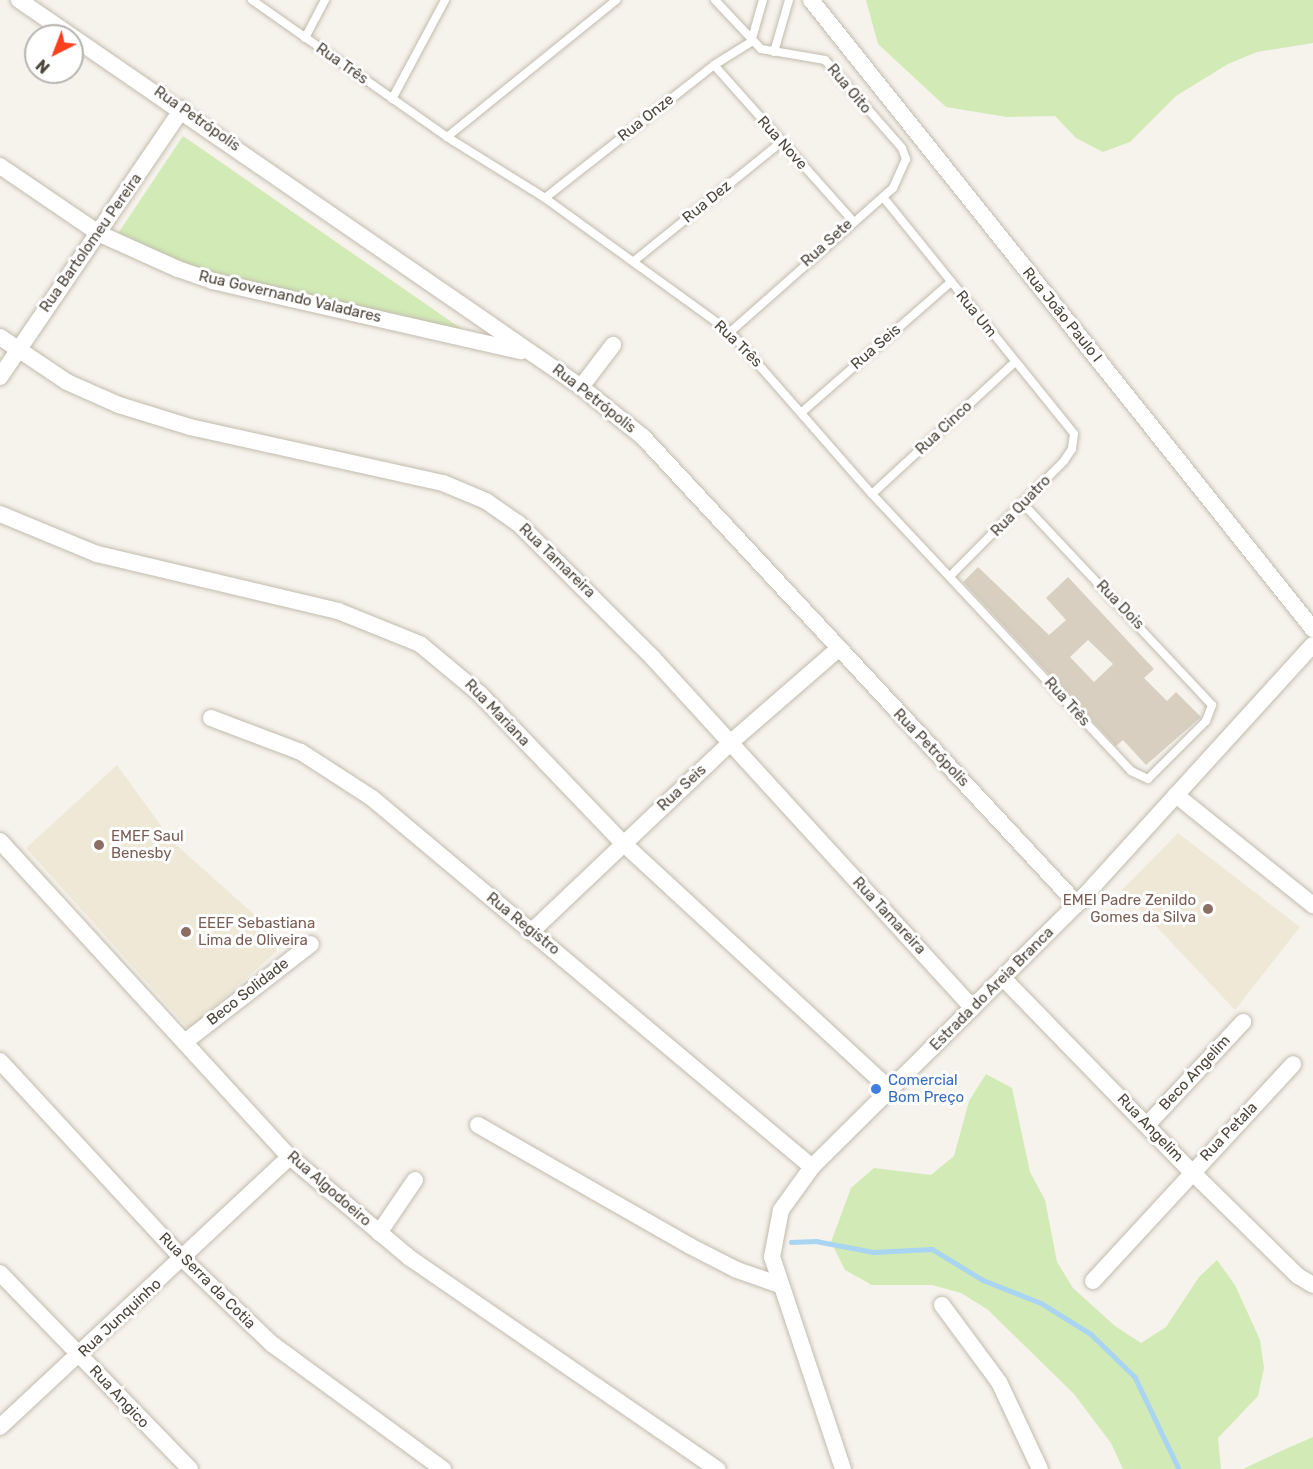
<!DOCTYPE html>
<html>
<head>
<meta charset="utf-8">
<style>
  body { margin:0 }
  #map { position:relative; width:1313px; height:1469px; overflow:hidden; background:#f6f3ec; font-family:Rubik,sans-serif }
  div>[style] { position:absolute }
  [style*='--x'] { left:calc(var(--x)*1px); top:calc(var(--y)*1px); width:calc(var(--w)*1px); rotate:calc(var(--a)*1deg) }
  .education>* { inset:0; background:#efe8d6 }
  .green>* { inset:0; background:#d2eab5 }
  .stream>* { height:4.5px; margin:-2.25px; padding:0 2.25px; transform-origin:2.25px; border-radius:2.25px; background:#a9d4f2 }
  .building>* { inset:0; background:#d8cfc1 }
  .roads { filter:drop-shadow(0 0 2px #c2bbae) drop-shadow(0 0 2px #c2bbae) }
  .service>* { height:8px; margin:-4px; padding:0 4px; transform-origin:4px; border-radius:4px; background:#fff }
  .minor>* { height:16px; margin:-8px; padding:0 8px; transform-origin:8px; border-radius:8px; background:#fff }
  .dots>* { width:16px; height:16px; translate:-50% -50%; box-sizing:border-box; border:3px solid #fff; border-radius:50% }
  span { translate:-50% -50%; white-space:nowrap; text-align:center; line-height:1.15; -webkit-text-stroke:6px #fff; paint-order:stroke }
  .street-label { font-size:15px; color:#4b4439 }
  .education-label { font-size:15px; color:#785e54 }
  .left { translate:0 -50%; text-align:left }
  .right { translate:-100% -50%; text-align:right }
  .shop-label { font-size:15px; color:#366cbe }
  .north { position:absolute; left:24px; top:24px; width:60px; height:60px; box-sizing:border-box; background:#fff; border:2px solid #b7b4b0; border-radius:50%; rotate:222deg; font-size:16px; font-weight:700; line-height:24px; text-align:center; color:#4b4439 }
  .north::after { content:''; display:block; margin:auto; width:21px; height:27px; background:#fc3f1d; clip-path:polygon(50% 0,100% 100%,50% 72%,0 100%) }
</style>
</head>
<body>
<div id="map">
  <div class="education">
    <i style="clip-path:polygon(117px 765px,172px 841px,286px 943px,189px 1029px,26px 848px)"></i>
    <i style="clip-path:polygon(1178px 833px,1300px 927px,1235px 1010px,1122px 890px)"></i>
  </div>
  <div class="green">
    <i style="clip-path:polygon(866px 0,1313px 0,1313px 43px,1257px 52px,1228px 64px,1176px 96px,1130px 142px,1103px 152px,1076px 138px,1055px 116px,1007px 117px,946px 107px,878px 44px)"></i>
    <i style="clip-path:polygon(183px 136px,495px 352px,111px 244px)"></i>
    <i style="clip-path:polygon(986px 1074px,1012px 1088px,1030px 1172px,1045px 1200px,1057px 1262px,1073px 1288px,1115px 1326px,1141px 1343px,1166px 1327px,1199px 1277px,1217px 1260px,1235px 1285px,1260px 1340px,1264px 1368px,1258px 1396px,1218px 1438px,1221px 1469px,1123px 1469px,1111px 1443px,1074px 1394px,987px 1309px,961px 1293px,932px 1285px,872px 1285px,845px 1270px,831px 1242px,851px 1188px,874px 1168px,931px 1175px,954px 1156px,969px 1101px)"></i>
    <i style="clip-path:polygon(1313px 1437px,1313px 1469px,1243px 1469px,1281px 1451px)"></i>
  </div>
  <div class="stream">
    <i style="--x:791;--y:1242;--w:25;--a:-2"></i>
    <i style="--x:816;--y:1241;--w:58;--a:10.9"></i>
    <i style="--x:873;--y:1252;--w:59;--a:-2.9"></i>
    <i style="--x:932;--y:1249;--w:60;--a:31.3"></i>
    <i style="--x:983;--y:1280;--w:62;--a:21.6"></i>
    <i style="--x:1041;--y:1303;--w:59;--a:31.8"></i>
    <i style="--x:1091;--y:1334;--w:62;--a:44.3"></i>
    <i style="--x:1135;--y:1377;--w:102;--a:64.4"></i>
  </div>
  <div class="building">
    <i style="clip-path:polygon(evenodd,978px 567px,1049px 635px,1066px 620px,1046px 598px,1068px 577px,1154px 669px,1144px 678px,1167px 701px,1176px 692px,1201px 717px,1146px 765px,1123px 740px,1116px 746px,963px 582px,978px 567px,1088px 640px,1113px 664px,1094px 682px,1070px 657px,1088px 640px)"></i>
  </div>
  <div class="roads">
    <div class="service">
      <i style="--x:252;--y:0;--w:238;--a:35.1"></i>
      <i style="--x:447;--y:137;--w:115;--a:31.9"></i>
      <i style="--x:545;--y:198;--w:228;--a:35.9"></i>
      <i style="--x:730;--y:332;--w:215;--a:48.8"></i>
      <i style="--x:872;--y:494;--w:379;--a:46.9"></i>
      <i style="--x:1131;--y:771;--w:19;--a:25"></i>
      <i style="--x:1148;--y:779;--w:82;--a:-45"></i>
      <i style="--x:1206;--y:721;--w:17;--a:-69"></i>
      <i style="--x:1212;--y:705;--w:274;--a:-133.2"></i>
      <i style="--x:715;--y:0;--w:67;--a:46.8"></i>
      <i style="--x:761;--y:49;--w:65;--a:9.8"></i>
      <i style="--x:825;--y:60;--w:117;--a:48.8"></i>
      <i style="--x:902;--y:148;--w:12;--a:70"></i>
      <i style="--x:906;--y:159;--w:32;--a:114"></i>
      <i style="--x:893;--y:188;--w:217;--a:138.5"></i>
      <i style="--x:305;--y:38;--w:43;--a:-62.2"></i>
      <i style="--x:751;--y:42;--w:44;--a:-74.1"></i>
      <i style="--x:774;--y:52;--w:54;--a:-73.9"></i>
      <i style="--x:714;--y:65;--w:208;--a:48.3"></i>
      <i style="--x:392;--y:99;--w:112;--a:-61.8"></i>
      <i style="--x:447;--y:137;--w:218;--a:-39"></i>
      <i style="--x:883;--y:197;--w:304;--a:51.1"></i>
      <i style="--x:1074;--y:434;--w:15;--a:98"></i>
      <i style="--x:1072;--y:449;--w:14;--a:124"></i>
      <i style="--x:1064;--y:461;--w:161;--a:134.7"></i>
      <i style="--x:545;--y:198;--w:215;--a:-38.2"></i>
      <i style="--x:714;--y:65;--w:44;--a:-31.9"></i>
      <i style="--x:634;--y:261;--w:188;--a:-38.9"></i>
      <i style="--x:802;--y:412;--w:198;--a:-41.1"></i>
      <i style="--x:872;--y:494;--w:195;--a:-42.7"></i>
    </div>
    <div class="minor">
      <i style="--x:19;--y:0;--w:682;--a:34.55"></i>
      <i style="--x:581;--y:387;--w:80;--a:38.9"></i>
      <i style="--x:643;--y:437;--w:638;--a:47.1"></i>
      <i style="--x:811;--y:0;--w:805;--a:51.41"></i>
      <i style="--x:0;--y:166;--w:121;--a:34.2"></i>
      <i style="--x:100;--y:234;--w:85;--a:24.2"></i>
      <i style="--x:178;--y:269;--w:36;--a:19"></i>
      <i style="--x:212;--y:281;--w:317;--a:12.8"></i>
      <i style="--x:0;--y:337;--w:81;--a:33.9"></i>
      <i style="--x:67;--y:382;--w:57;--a:23.9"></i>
      <i style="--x:119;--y:405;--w:74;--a:17.2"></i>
      <i style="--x:190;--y:427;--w:259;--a:12.5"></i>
      <i style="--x:443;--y:483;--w:47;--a:22.7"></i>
      <i style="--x:486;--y:501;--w:39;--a:35"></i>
      <i style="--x:518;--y:523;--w:191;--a:45"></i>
      <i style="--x:653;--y:658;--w:474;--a:47.6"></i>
      <i style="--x:0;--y:377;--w:324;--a:-55.8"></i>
      <i style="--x:581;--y:387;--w:53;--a:-52.7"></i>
      <i style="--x:0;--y:514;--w:105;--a:22.4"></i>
      <i style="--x:97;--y:554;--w:248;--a:13.3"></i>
      <i style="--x:338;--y:611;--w:88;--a:21.9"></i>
      <i style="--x:420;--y:644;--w:78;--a:39.8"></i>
      <i style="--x:480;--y:694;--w:207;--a:46.2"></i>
      <i style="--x:623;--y:843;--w:363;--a:42.7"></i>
      <i style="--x:211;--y:718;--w:96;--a:20.7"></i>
      <i style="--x:301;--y:752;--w:85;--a:32.9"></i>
      <i style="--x:372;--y:798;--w:574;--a:39.98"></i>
      <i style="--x:1176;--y:795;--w:176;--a:38.8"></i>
      <i style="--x:0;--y:841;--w:429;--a:47.5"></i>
      <i style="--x:290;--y:1157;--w:157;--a:40.1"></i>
      <i style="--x:410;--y:1258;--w:373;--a:34.5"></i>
      <i style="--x:532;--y:931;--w:273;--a:-43.5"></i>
      <i style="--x:730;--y:743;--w:142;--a:-41"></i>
      <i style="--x:1003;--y:978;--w:269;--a:45.8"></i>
      <i style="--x:1191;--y:1171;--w:150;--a:44.5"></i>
      <i style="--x:1298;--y:1276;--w:17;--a:31"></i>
      <i style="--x:186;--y:1041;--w:158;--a:-37.8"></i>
      <i style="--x:0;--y:1061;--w:270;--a:47.3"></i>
      <i style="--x:183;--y:1259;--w:123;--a:43.7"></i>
      <i style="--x:272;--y:1344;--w:212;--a:36.2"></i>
      <i style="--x:478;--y:1125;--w:244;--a:29.7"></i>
      <i style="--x:690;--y:1246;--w:53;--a:27.1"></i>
      <i style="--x:737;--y:1270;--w:46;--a:19.2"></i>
      <i style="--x:1147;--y:1125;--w:141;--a:-47"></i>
      <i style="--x:379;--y:1233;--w:64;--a:-55.8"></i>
      <i style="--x:0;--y:1273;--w:273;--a:45.9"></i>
      <i style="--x:1093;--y:1281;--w:295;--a:-47.3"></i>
      <i style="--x:942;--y:1305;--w:96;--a:53.5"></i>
      <i style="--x:999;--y:1382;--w:96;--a:64.8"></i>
      <i style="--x:0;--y:1427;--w:396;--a:-43"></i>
      <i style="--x:843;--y:1469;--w:224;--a:-108.5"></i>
      <i style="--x:772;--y:1257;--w:48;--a:-79.2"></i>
      <i style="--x:781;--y:1210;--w:53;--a:-54.2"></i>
      <i style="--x:812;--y:1167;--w:373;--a:-44.8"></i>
      <i style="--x:1077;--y:904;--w:350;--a:-47.7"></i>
    </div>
  </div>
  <div class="dots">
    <i style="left:99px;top:845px;background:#8d6e63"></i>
    <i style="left:1208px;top:909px;background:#8d6e63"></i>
    <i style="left:186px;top:932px;background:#8d6e63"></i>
    <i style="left:876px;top:1089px;background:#3f7fe0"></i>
  </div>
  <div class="street-label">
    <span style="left:342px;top:64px;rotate:35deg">Rua Três</span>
    <span style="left:849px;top:89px;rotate:50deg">Rua Oito</span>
    <span style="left:646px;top:118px;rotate:-38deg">Rua Onze</span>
    <span style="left:197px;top:119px;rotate:35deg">Rua Petrópolis</span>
    <span style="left:782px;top:143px;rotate:48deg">Rua Nove</span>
    <span style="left:707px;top:202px;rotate:-39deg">Rua Dez</span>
    <span style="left:91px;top:243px;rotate:-55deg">Rua Bartolomeu Pereira</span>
    <span style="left:827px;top:243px;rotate:-42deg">Rua Sete</span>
    <span style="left:290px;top:297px;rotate:13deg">Rua Governando Valadares</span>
    <span style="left:976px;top:314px;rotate:51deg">Rua Um</span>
    <span style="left:1062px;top:315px;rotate:51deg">Rua João Paulo I</span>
    <span style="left:738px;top:344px;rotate:44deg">Rua Três</span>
    <span style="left:876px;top:347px;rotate:-41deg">Rua Seis</span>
    <span style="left:594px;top:399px;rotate:38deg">Rua Petrópolis</span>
    <span style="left:944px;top:428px;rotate:-43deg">Rua Cinco</span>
    <span style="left:1021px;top:506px;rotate:-46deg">Rua Quatro</span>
    <span style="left:557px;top:561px;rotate:44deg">Rua Tamareira</span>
    <span style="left:1120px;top:605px;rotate:46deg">Rua Dois</span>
    <span style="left:1067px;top:702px;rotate:48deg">Rua Três</span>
    <span style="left:497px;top:713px;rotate:46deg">Rua Mariana</span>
    <span style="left:931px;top:748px;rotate:46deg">Rua Petrópolis</span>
    <span style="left:682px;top:788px;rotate:-43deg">Rua Seis</span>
    <span style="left:889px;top:916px;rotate:47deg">Rua Tamareira</span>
    <span style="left:523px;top:924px;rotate:39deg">Rua Registro</span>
    <span style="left:992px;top:989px;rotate:-45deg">Estrada do Areia Branca</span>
    <span style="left:248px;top:992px;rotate:-38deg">Beco Solidade</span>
    <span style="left:1195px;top:1073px;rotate:-47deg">Beco Angelim</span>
    <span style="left:1150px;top:1128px;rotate:46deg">Rua Angelim</span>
    <span style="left:1229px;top:1132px;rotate:-46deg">Rua Petala</span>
    <span style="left:329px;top:1189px;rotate:41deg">Rua Algodoeiro</span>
    <span style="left:207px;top:1281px;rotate:45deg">Rua Serra da Cotia</span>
    <span style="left:120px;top:1318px;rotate:-43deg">Rua Junquinho</span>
    <span style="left:119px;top:1397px;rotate:47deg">Rua Angico</span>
  </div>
  <div class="education-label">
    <span class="left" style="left:111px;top:845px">EMEF Saul<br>Benesby</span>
    <span class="right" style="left:1196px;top:909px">EMEI Padre Zenildo<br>Gomes da Silva</span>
    <span class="left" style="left:198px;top:932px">EEEF Sebastiana<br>Lima de Oliveira</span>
  </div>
  <div class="shop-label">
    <span class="left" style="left:888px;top:1089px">Comercial<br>Bom Preço</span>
  </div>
  <div class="north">N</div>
</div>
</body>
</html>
